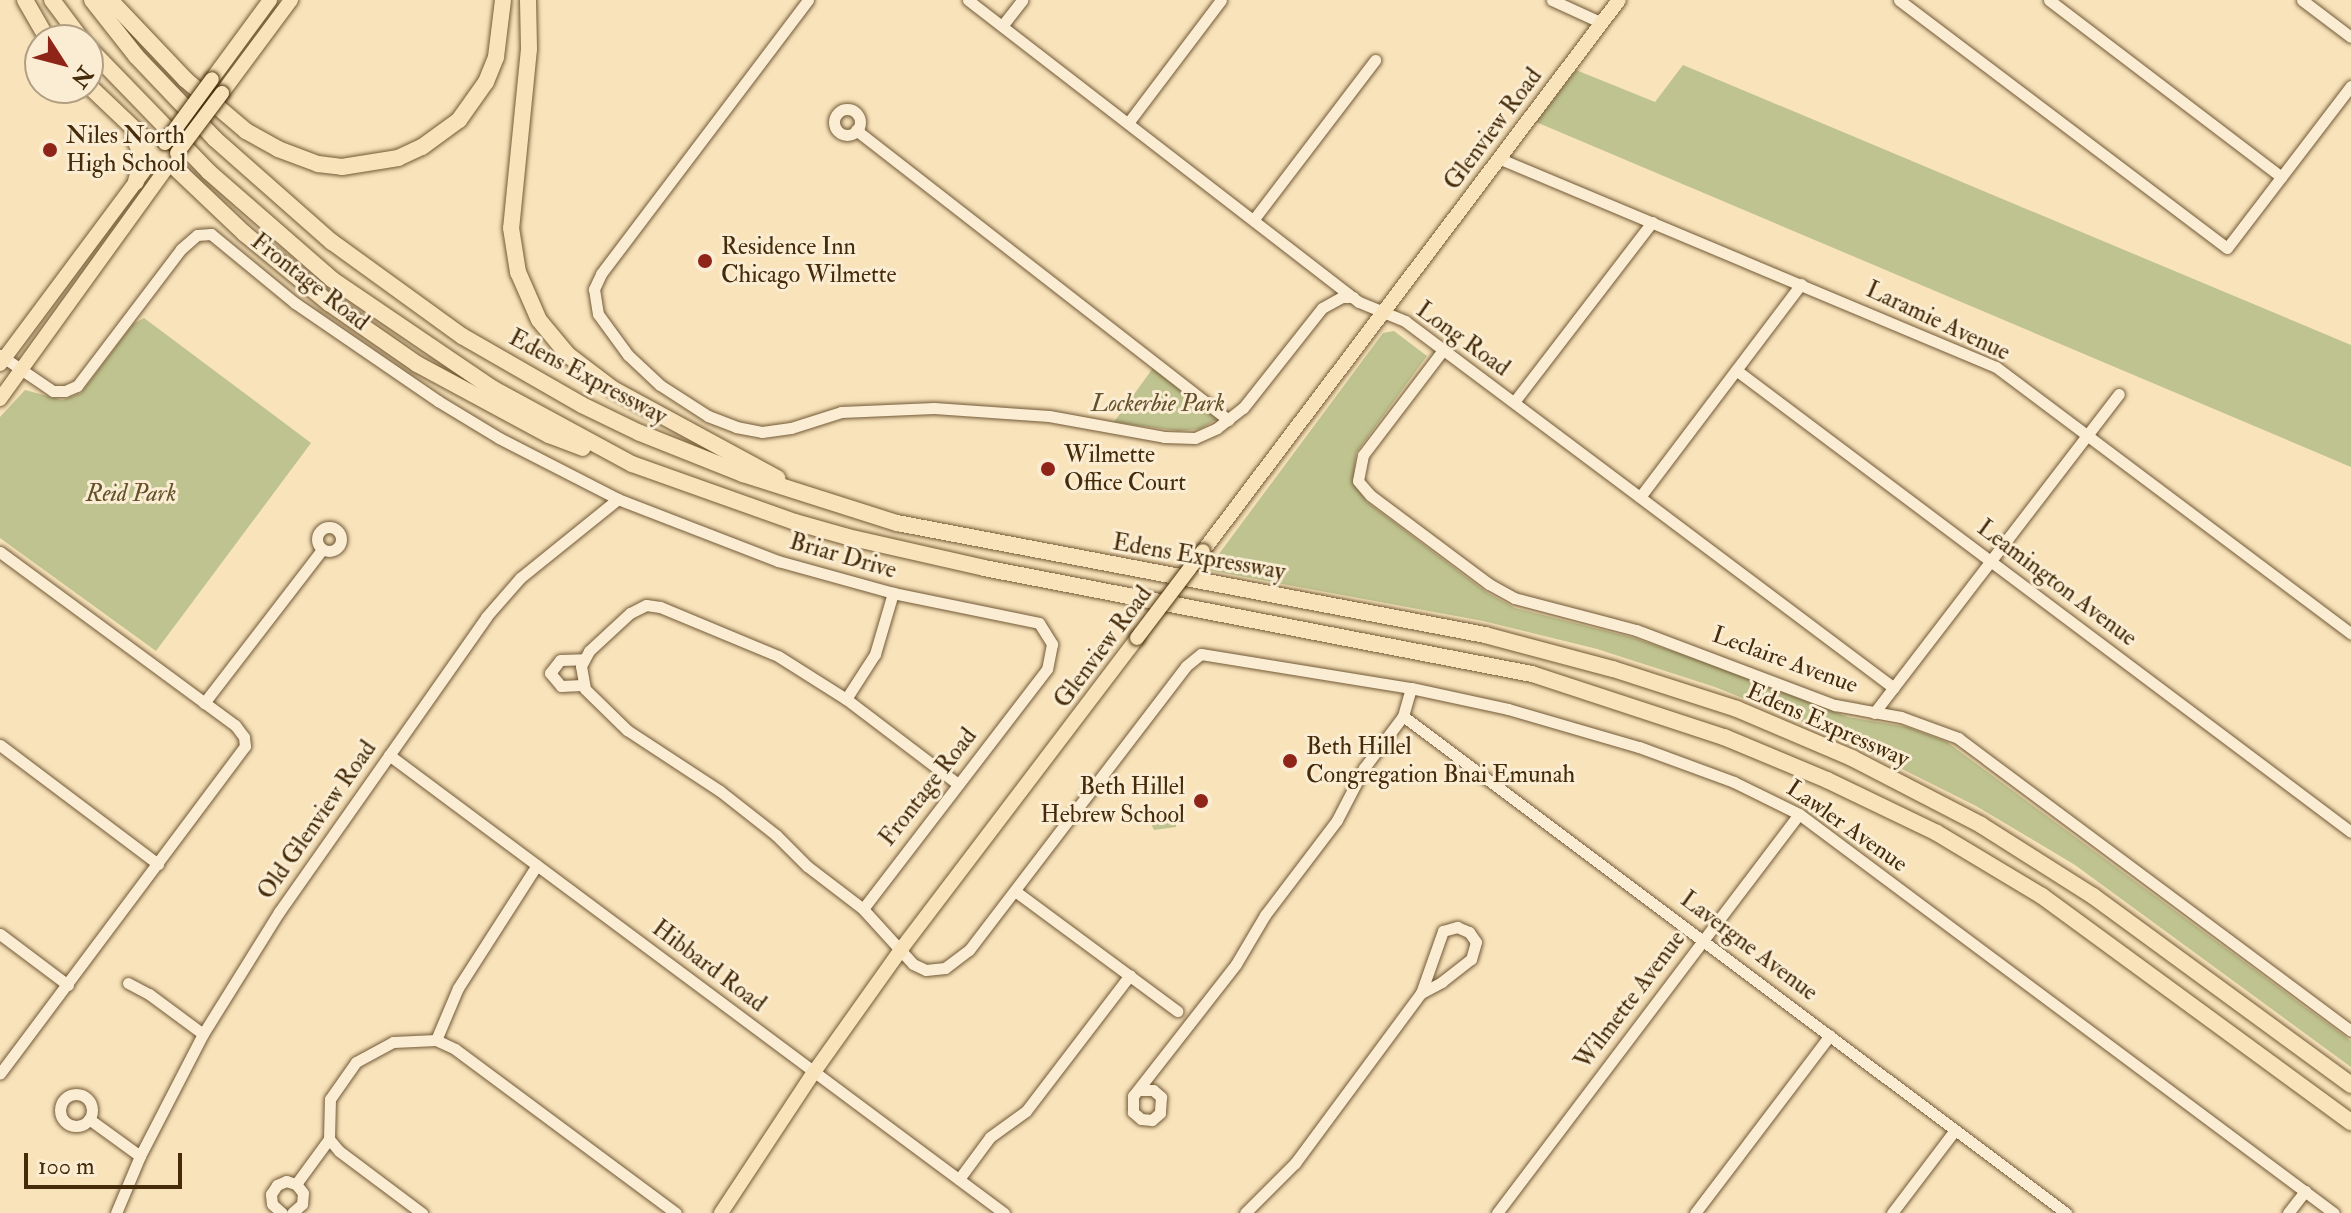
<!DOCTYPE html>
<html>
<head>
<meta charset="utf-8">
<style>
  body { margin:0 }
  #map { position:relative; width:2351px; height:1213px; overflow:hidden; background:#f8e3bb; font-family:"IM FELL Double Pica",serif }
  div>[style] { position:absolute }
  [style*='--x'] { left:calc(var(--x)*1px); top:calc(var(--y)*1px); width:calc(var(--w)*1px); rotate:calc(var(--a)*1deg) }
  .green>* { inset:0; background:#bfc38f }
  .roads { filter:drop-shadow(0 0 2px #725936) drop-shadow(0 0 2px #725936) }
  .minor>* { height:11px; margin:-5.5px; padding:0 5.5px; transform-origin:5.5px; border-radius:5.5px; background:#faedd3 }
  .minor>.ring { margin:-5.5px; padding:0; box-sizing:content-box; background:none; border:11px solid #faedd3; border-radius:50% }
  .major>* { height:14px; margin:-7px; padding:0 7px; transform-origin:7px; border-radius:7px; background:#f8e3bb }
  .highway>* { height:16px; margin:-8px; padding:0 8px; transform-origin:8px; border-radius:8px; background:#f8e3bb }
  .bridges { filter:drop-shadow(0 0 2px #452b09) drop-shadow(0 0 2px #452b09) }
  .major-bridge>* { height:14px; margin:-7px; padding:0 7px; transform-origin:7px; border-radius:7px; background:#f8e3bb }
  .dots>* { width:22px; height:22px; translate:-50% -50%; box-sizing:border-box; border:4px solid #faedd3; border-radius:50% }
  span { translate:-50% -50%; white-space:nowrap; text-align:center; line-height:1.15; -webkit-text-stroke:6px #faedd3; paint-order:stroke }
  .street-label { font-size:24px; color:#452b09 }
  .poi-label { font-size:24px; color:#452b09 }
  .left { translate:0 -50%; text-align:left }
  .right { translate:-100% -50%; text-align:right }
  .park-label { font-size:24px; color:#64512a; font-style:italic }
  .north { position:absolute; left:24px; top:24px; width:80px; height:80px; box-sizing:border-box; background:#faedd3; border:2px solid #b29f82; border-radius:50%; rotate:126deg; font-size:22px; font-weight:700; line-height:32px; text-align:center; color:#452b09 }
  .north::after { content:''; display:block; margin:auto; width:28px; height:36px; background:#8f2418; clip-path:polygon(50% 0,100% 100%,50% 72%,0 100%) }
  .scale { position:absolute; left:24px; top:1153px; width:158px; height:36px; box-sizing:border-box; border:4px solid #452b09; border-top:0; padding-left:10px; font-size:24px; line-height:28px; white-space:nowrap; color:#452b09; -webkit-text-stroke:6px #faedd3; paint-order:stroke }
</style>
</head>
<body>
<div id="map">
  <div class="green">
    <i style="clip-path:polygon(1683px 65px,2351px 345px,2351px 467px,1536px 122px,1576px 70px,1655px 102px)"></i>
    <i style="clip-path:polygon(144px 318px,311px 443px,156px 651px,0 538px,0 417px,25px 390px,62px 400px,81px 393px,133px 324px)"></i>
    <i style="clip-path:polygon(1394px 331px,1427px 356px,1356px 453px,1353px 483px,1367px 502px,1486px 592px,1515px 608px,1634px 638px,1716px 666px,1848px 717px,1907px 727px,1947px 742px,2351px 1041px,2351px 1067px,2075px 865px,1976px 806px,1828px 732px,1715px 687px,1597px 649px,1483px 621px,1207px 570px,1383px 333px)"></i>
    <i style="clip-path:polygon(1153px 368px,1217px 419px,1200px 429px,1178px 431px,1114px 422px)"></i>
    <i style="clip-path:polygon(1160px 811px,1176px 816px,1176px 827px,1154px 830px,1152px 826px)"></i>
  </div>
  <div class="roads">
    <div class="minor">
      <i style="--x:808;--y:0;--w:343;--a:127.1"></i>
      <i style="--x:601;--y:274;--w:17;--a:115"></i>
      <i style="--x:594;--y:289;--w:25;--a:81"></i>
      <i style="--x:598;--y:314;--w:51;--a:53.8"></i>
      <i style="--x:628;--y:355;--w:44;--a:43.2"></i>
      <i style="--x:660;--y:385;--w:57;--a:32.9"></i>
      <i style="--x:708;--y:416;--w:30;--a:21"></i>
      <i style="--x:736;--y:427;--w:26;--a:11"></i>
      <i style="--x:762;--y:432;--w:29;--a:-8"></i>
      <i style="--x:791;--y:428;--w:52;--a:-17.7"></i>
      <i style="--x:841;--y:412;--w:93;--a:-2.5"></i>
      <i style="--x:934;--y:408;--w:115;--a:4"></i>
      <i style="--x:1049;--y:416;--w:117;--a:10.3"></i>
      <i style="--x:1164;--y:437;--w:31;--a:2"></i>
      <i style="--x:1195;--y:438;--w:24;--a:-24"></i>
      <i style="--x:1217;--y:428;--w:33;--a:-38"></i>
      <i style="--x:1243;--y:408;--w:127;--a:-51.7"></i>
      <i style="--x:1322;--y:308;--w:23;--a:-29"></i>
      <i style="--x:1342;--y:297;--w:11;--a:0"></i>
      <i style="--x:968;--y:0;--w:494;--a:37.7"></i>
      <i style="--x:1359;--y:302;--w:50;--a:22.4"></i>
      <i style="--x:1405;--y:321;--w:611;--a:36.89"></i>
      <i style="--x:1552;--y:0;--w:55;--a:24.7"></i>
      <i style="--x:1899;--y:0;--w:411;--a:37.1"></i>
      <i style="--x:2227;--y:248;--w:204;--a:-52.6"></i>
      <i style="--x:2049;--y:0;--w:292;--a:37.3"></i>
      <i style="--x:2302;--y:0;--w:61;--a:37.1"></i>
      <i style="--x:1002;--y:26;--w:33;--a:-52"></i>
      <i class="ring" style="left:834px;top:109px;width:15px;height:15px"></i>
      <i style="--x:1128;--y:123;--w:154;--a:-52.9"></i>
      <i style="--x:856;--y:130;--w:472;--a:37.9"></i>
      <i style="--x:1498;--y:158;--w:540;--a:22.77"></i>
      <i style="--x:1996;--y:367;--w:444;--a:36.9"></i>
      <i style="--x:1254;--y:219;--w:200;--a:-52.7"></i>
      <i style="--x:1443;--y:350;--w:132;--a:127.3"></i>
      <i style="--x:1363;--y:455;--w:26;--a:101"></i>
      <i style="--x:1358;--y:481;--w:18;--a:49"></i>
      <i style="--x:1370;--y:495;--w:149;--a:36.8"></i>
      <i style="--x:1489;--y:584;--w:29;--a:29"></i>
      <i style="--x:1514;--y:598;--w:126;--a:14.7"></i>
      <i style="--x:1636;--y:630;--w:213;--a:20.7"></i>
      <i style="--x:1835;--y:705;--w:67;--a:10.3"></i>
      <i style="--x:1901;--y:717;--w:61;--a:20.2"></i>
      <i style="--x:1958;--y:738;--w:490;--a:36.7"></i>
      <i style="--x:0;--y:355;--w:64;--a:34.2"></i>
      <i style="--x:53;--y:391;--w:12;--a:0"></i>
      <i style="--x:65;--y:391;--w:13;--a:-23"></i>
      <i style="--x:77;--y:386;--w:172;--a:-52.8"></i>
      <i style="--x:181;--y:249;--w:21;--a:-41"></i>
      <i style="--x:197;--y:235;--w:14;--a:-4"></i>
      <i style="--x:211;--y:234;--w:109;--a:39.4"></i>
      <i style="--x:295;--y:303;--w:173;--a:34.4"></i>
      <i style="--x:438;--y:401;--w:71;--a:31.2"></i>
      <i style="--x:499;--y:438;--w:134;--a:27.1"></i>
      <i style="--x:618;--y:499;--w:172;--a:21.2"></i>
      <i style="--x:778;--y:561;--w:119;--a:15.5"></i>
      <i style="--x:893;--y:593;--w:149;--a:11.6"></i>
      <i style="--x:1039;--y:623;--w:25;--a:58"></i>
      <i style="--x:1052;--y:644;--w:25;--a:101"></i>
      <i style="--x:1047;--y:669;--w:302;--a:127.5"></i>
      <i style="--x:1736;--y:370;--w:769;--a:36.91"></i>
      <i style="--x:1514;--y:402;--w:227;--a:-52.5"></i>
      <i style="--x:1640;--y:497;--w:267;--a:-52.9"></i>
      <i class="ring" style="left:317px;top:527px;width:13px;height:13px"></i>
      <i style="--x:0;--y:552;--w:292;--a:36.4"></i>
      <i style="--x:235;--y:725;--w:15;--a:53"></i>
      <i style="--x:244;--y:737;--w:9;--a:84"></i>
      <i style="--x:245;--y:746;--w:409;--a:126.8"></i>
      <i style="--x:582;--y:685;--w:21;--a:177"></i>
      <i style="--x:561;--y:686;--w:17;--a:-130"></i>
      <i style="--x:550;--y:673;--w:16;--a:-52"></i>
      <i style="--x:560;--y:660;--w:24;--a:-2"></i>
      <i style="--x:846;--y:699;--w:54;--a:-57.2"></i>
      <i style="--x:875;--y:654;--w:64;--a:-73.6"></i>
      <i style="--x:204;--y:703;--w:193;--a:-52.4"></i>
      <i style="--x:1874;--y:713;--w:402;--a:-52.5"></i>
      <i style="--x:1403;--y:716;--w:829;--a:36.86"></i>
      <i style="--x:0;--y:745;--w:198;--a:37"></i>
      <i style="--x:389;--y:755;--w:767;--a:36.68"></i>
      <i style="--x:958;--y:784;--w:141;--a:-142.8"></i>
      <i style="--x:846;--y:699;--w:80;--a:-147.7"></i>
      <i style="--x:778;--y:656;--w:128;--a:-157.4"></i>
      <i style="--x:660;--y:607;--w:14;--a:-172"></i>
      <i style="--x:646;--y:605;--w:18;--a:153"></i>
      <i style="--x:630;--y:613;--w:56;--a:137.2"></i>
      <i style="--x:589;--y:651;--w:17;--a:118"></i>
      <i style="--x:581;--y:666;--w:23;--a:80"></i>
      <i style="--x:585;--y:689;--w:59;--a:44.3"></i>
      <i style="--x:627;--y:730;--w:111;--a:33.3"></i>
      <i style="--x:720;--y:791;--w:71;--a:38.2"></i>
      <i style="--x:776;--y:835;--w:44;--a:45"></i>
      <i style="--x:807;--y:866;--w:71;--a:37.5"></i>
      <i style="--x:863;--y:909;--w:74;--a:47.7"></i>
      <i style="--x:913;--y:964;--w:14;--a:25"></i>
      <i style="--x:926;--y:970;--w:19;--a:-6"></i>
      <i style="--x:945;--y:968;--w:30;--a:-37"></i>
      <i style="--x:969;--y:950;--w:357;--a:-52.6"></i>
      <i style="--x:1186;--y:666;--w:19;--a:-39"></i>
      <i style="--x:1201;--y:654;--w:213;--a:9.2"></i>
      <i style="--x:1411;--y:688;--w:99;--a:12.2"></i>
      <i style="--x:1508;--y:709;--w:136;--a:16.2"></i>
      <i style="--x:1639;--y:747;--w:101;--a:20.2"></i>
      <i style="--x:1734;--y:782;--w:72;--a:26.2"></i>
      <i style="--x:1799;--y:814;--w:667;--a:36.72"></i>
      <i style="--x:1015;--y:891;--w:202;--a:36.5"></i>
      <i style="--x:0;--y:934;--w:85;--a:36.9"></i>
      <i style="--x:128;--y:983;--w:24;--a:28"></i>
      <i style="--x:149;--y:994;--w:67;--a:36.5"></i>
      <i style="--x:436;--y:1040;--w:56;--a:-67.1"></i>
      <i style="--x:458;--y:988;--w:146;--a:-57.3"></i>
      <i style="--x:1142;--y:1090;--w:11;--a:0"></i>
      <i style="--x:1153;--y:1090;--w:11;--a:41"></i>
      <i style="--x:1161;--y:1097;--w:16;--a:94"></i>
      <i style="--x:1160;--y:1113;--w:11;--a:139"></i>
      <i style="--x:1152;--y:1120;--w:11;--a:-175"></i>
      <i style="--x:1141;--y:1119;--w:11;--a:-139"></i>
      <i style="--x:1133;--y:1112;--w:16;--a:-90"></i>
      <i style="--x:1133;--y:1096;--w:167;--a:-52"></i>
      <i style="--x:1236;--y:964;--w:57;--a:-59.4"></i>
      <i style="--x:1265;--y:915;--w:119;--a:-52.8"></i>
      <i style="--x:1337;--y:820;--w:59;--a:-62.6"></i>
      <i style="--x:1364;--y:768;--w:65;--a:-53.1"></i>
      <i style="--x:1403;--y:716;--w:29;--a:-74"></i>
      <i class="ring" style="left:60px;top:1094px;width:21px;height:21px"></i>
      <i style="--x:89;--y:1119;--w:63;--a:36"></i>
      <i style="--x:329;--y:1139;--w:16;--a:50"></i>
      <i style="--x:339;--y:1151;--w:104;--a:36.8"></i>
      <i style="--x:959;--y:1179;--w:52;--a:-53.6"></i>
      <i style="--x:990;--y:1137;--w:44;--a:-35.8"></i>
      <i style="--x:1026;--y:1111;--w:171;--a:-52.6"></i>
      <i style="--x:296;--y:1184;--w:56;--a:-53.7"></i>
      <i style="--x:329;--y:1139;--w:40;--a:-88.6"></i>
      <i style="--x:330;--y:1099;--w:45;--a:-54.9"></i>
      <i style="--x:356;--y:1062;--w:42;--a:-28.4"></i>
      <i style="--x:393;--y:1042;--w:43;--a:-2.7"></i>
      <i style="--x:436;--y:1040;--w:21;--a:25"></i>
      <i style="--x:455;--y:1049;--w:275;--a:36.6"></i>
      <i style="--x:116;--y:1213;--w:62;--a:-67.2"></i>
      <i style="--x:140;--y:1156;--w:137;--a:-62.7"></i>
      <i style="--x:203;--y:1034;--w:144;--a:-58.1"></i>
      <i style="--x:279;--y:912;--w:360;--a:-54.9"></i>
      <i style="--x:486;--y:617;--w:52;--a:-48.9"></i>
      <i style="--x:520;--y:578;--w:126;--a:-38.9"></i>
      <i style="--x:282;--y:1213;--w:13;--a:-138"></i>
      <i style="--x:272;--y:1204;--w:10;--a:-96"></i>
      <i style="--x:271;--y:1194;--w:11;--a:-56"></i>
      <i style="--x:277;--y:1185;--w:10;--a:-24"></i>
      <i style="--x:286;--y:1181;--w:10;--a:17"></i>
      <i style="--x:296;--y:1184;--w:11;--a:52"></i>
      <i style="--x:303;--y:1193;--w:11;--a:95"></i>
      <i style="--x:302;--y:1204;--w:13;--a:138"></i>
      <i style="--x:1245;--y:1213;--w:71;--a:-45"></i>
      <i style="--x:1295;--y:1163;--w:212;--a:-53.5"></i>
      <i style="--x:1421;--y:993;--w:66;--a:-70.5"></i>
      <i style="--x:1443;--y:931;--w:15;--a:-16"></i>
      <i style="--x:1457;--y:927;--w:13;--a:23"></i>
      <i style="--x:1469;--y:932;--w:12;--a:55"></i>
      <i style="--x:1476;--y:942;--w:18;--a:106"></i>
      <i style="--x:1471;--y:959;--w:37;--a:142"></i>
      <i style="--x:1442;--y:982;--w:24;--a:152"></i>
      <i style="--x:1497;--y:1213;--w:500;--a:-52.88"></i>
      <i style="--x:1695;--y:1213;--w:223;--a:-52.8"></i>
      <i style="--x:1892;--y:1213;--w:104;--a:-52.8"></i>
      <i style="--x:2288;--y:1213;--w:28;--a:-52"></i>
    </div>
    <div class="major">
      <i style="--x:212;--y:79;--w:98;--a:-53.7"></i>
      <i style="--x:222;--y:93;--w:116;--a:-53.4"></i>
      <i style="--x:0;--y:364;--w:276;--a:-53.3"></i>
      <i style="--x:0;--y:399;--w:299;--a:-54.2"></i>
      <i style="--x:1203;--y:551;--w:690;--a:-52.95"></i>
      <i style="--x:721;--y:1213;--w:169;--a:-56.6"></i>
      <i style="--x:814;--y:1072;--w:152;--a:-54.6"></i>
      <i style="--x:902;--y:948;--w:389;--a:-52.8"></i>
    </div>
    <div class="highway">
      <i style="--x:25;--y:0;--w:46;--a:60.1"></i>
      <i style="--x:52;--y:0;--w:50;--a:53.1"></i>
      <i style="--x:92;--y:0;--w:71;--a:51.8"></i>
      <i style="--x:136;--y:56;--w:115;--a:46.4"></i>
      <i style="--x:215;--y:139;--w:156;--a:41.4"></i>
      <i style="--x:332;--y:242;--w:160;--a:35.9"></i>
      <i style="--x:462;--y:336;--w:138;--a:29.9"></i>
      <i style="--x:582;--y:405;--w:64;--a:25.8"></i>
      <i style="--x:640;--y:433;--w:111;--a:21.7"></i>
      <i style="--x:743;--y:474;--w:162;--a:17.7"></i>
      <i style="--x:897;--y:523;--w:599;--a:10.78"></i>
      <i style="--x:1485;--y:635;--w:132;--a:14.9"></i>
      <i style="--x:1613;--y:669;--w:130;--a:17.9"></i>
      <i style="--x:1737;--y:709;--w:125;--a:23.1"></i>
      <i style="--x:1852;--y:758;--w:145;--a:27.4"></i>
      <i style="--x:1981;--y:825;--w:133;--a:32.4"></i>
      <i style="--x:2093;--y:896;--w:320;--a:36.2"></i>
      <i style="--x:110;--y:0;--w:110;--a:46.5"></i>
      <i style="--x:186;--y:80;--w:79;--a:40.4"></i>
      <i style="--x:246;--y:131;--w:37;--a:29"></i>
      <i style="--x:278;--y:149;--w:43;--a:20.6"></i>
      <i style="--x:318;--y:164;--w:24;--a:7"></i>
      <i style="--x:342;--y:167;--w:57;--a:-9.1"></i>
      <i style="--x:398;--y:158;--w:26;--a:-25"></i>
      <i style="--x:422;--y:147;--w:46;--a:-36.1"></i>
      <i style="--x:459;--y:120;--w:47;--a:-54.6"></i>
      <i style="--x:486;--y:82;--w:27;--a:-68"></i>
      <i style="--x:496;--y:57;--w:57;--a:-83"></i>
      <i style="--x:528;--y:0;--w:49;--a:88.8"></i>
      <i style="--x:529;--y:49;--w:180;--a:95.7"></i>
      <i style="--x:511;--y:228;--w:45;--a:81"></i>
      <i style="--x:518;--y:272;--w:52;--a:66.4"></i>
      <i style="--x:539;--y:320;--w:45;--a:50.4"></i>
      <i style="--x:568;--y:355;--w:56;--a:37.1"></i>
      <i style="--x:613;--y:389;--w:187;--a:28.5"></i>
      <i style="--x:88;--y:47;--w:174;--a:45.9"></i>
      <i style="--x:209;--y:172;--w:164;--a:41.1"></i>
      <i style="--x:333;--y:280;--w:192;--a:34.2"></i>
      <i style="--x:492;--y:388;--w:159;--a:28.5"></i>
      <i style="--x:632;--y:464;--w:173;--a:19.6"></i>
      <i style="--x:795;--y:522;--w:55;--a:15.8"></i>
      <i style="--x:848;--y:537;--w:139;--a:12.8"></i>
      <i style="--x:984;--y:568;--w:558;--a:10.95"></i>
      <i style="--x:1532;--y:674;--w:202;--a:18.2"></i>
      <i style="--x:1724;--y:737;--w:112;--a:22.7"></i>
      <i style="--x:1827;--y:780;--w:122;--a:25.7"></i>
      <i style="--x:1937;--y:833;--w:122;--a:31"></i>
      <i style="--x:2042;--y:896;--w:383;--a:36.2"></i>
      <i style="--x:88;--y:85;--w:216;--a:43.5"></i>
      <i style="--x:245;--y:234;--w:109;--a:39.4"></i>
      <i style="--x:329;--y:303;--w:107;--a:34.7"></i>
      <i style="--x:417;--y:364;--w:150;--a:28.3"></i>
      <i style="--x:549;--y:435;--w:36;--a:21"></i>
      <i style="--x:134;--y:138;--w:21;--a:65"></i>
      <i style="--x:143;--y:157;--w:26;--a:106"></i>
    </div>
  </div>
  <div class="bridges">
    <div class="major-bridge">
      <i style="--x:165;--y:143;--w:79;--a:-53.7"></i>
      <i style="--x:177;--y:153;--w:75;--a:-53.1"></i>
      <i style="--x:1137;--y:638;--w:109;--a:-52.8"></i>
    </div>
  </div>
  <div class="dots">
    <i style="left:50px;top:150px;background:#8f2418"></i>
    <i style="left:705px;top:261px;background:#8f2418"></i>
    <i style="left:1048px;top:469px;background:#8f2418"></i>
    <i style="left:1290px;top:761px;background:#8f2418"></i>
    <i style="left:1201px;top:801px;background:#8f2418"></i>
  </div>
  <div class="street-label">
    <span style="left:1493px;top:129px;rotate:-53deg">Glenview Road</span>
    <span style="left:310px;top:282px;rotate:38deg">Frontage Road</span>
    <span style="left:1938px;top:321px;rotate:25deg">Laramie Avenue</span>
    <span style="left:1463px;top:339px;rotate:36deg">Long Road</span>
    <span style="left:588px;top:377px;rotate:28deg">Edens Expressway</span>
    <span style="left:843px;top:556px;rotate:16deg">Briar Drive</span>
    <span style="left:1199px;top:557px;rotate:10deg">Edens Expressway</span>
    <span style="left:2057px;top:583px;rotate:37deg">Leamington Avenue</span>
    <span style="left:1103px;top:647px;rotate:-53deg">Glenview Road</span>
    <span style="left:1785px;top:660px;rotate:20deg">Leclaire Avenue</span>
    <span style="left:1828px;top:725px;rotate:24deg">Edens Expressway</span>
    <span style="left:928px;top:787px;rotate:-52deg">Frontage Road</span>
    <span style="left:317px;top:820px;rotate:-55deg">Old Glenview Road</span>
    <span style="left:1847px;top:826px;rotate:35deg">Lawler Avenue</span>
    <span style="left:1749px;top:946px;rotate:37deg">Lavergne Avenue</span>
    <span style="left:709px;top:966px;rotate:37deg">Hibbard Road</span>
    <span style="left:1630px;top:1000px;rotate:-53deg">Wilmette Avenue</span>
  </div>
  <div class="poi-label">
    <span class="left" style="left:66px;top:150px">Niles North<br>High School</span>
    <span class="left" style="left:721px;top:261px">Residence Inn<br>Chicago Wilmette</span>
    <span class="left" style="left:1064px;top:469px">Wilmette<br>Office Court</span>
    <span class="left" style="left:1306px;top:761px">Beth Hillel<br>Congregation Bnai Emunah</span>
    <span class="right" style="left:1185px;top:801px">Beth Hillel<br>Hebrew School</span>
  </div>
  <div class="park-label">
    <span style="left:1158px;top:404px">Lockerbie Park</span>
    <span style="left:131px;top:494px">Reid Park</span>
  </div>
  <div class="north">N</div>
  <div class="scale">100 m</div>
</div>
</body>
</html>
